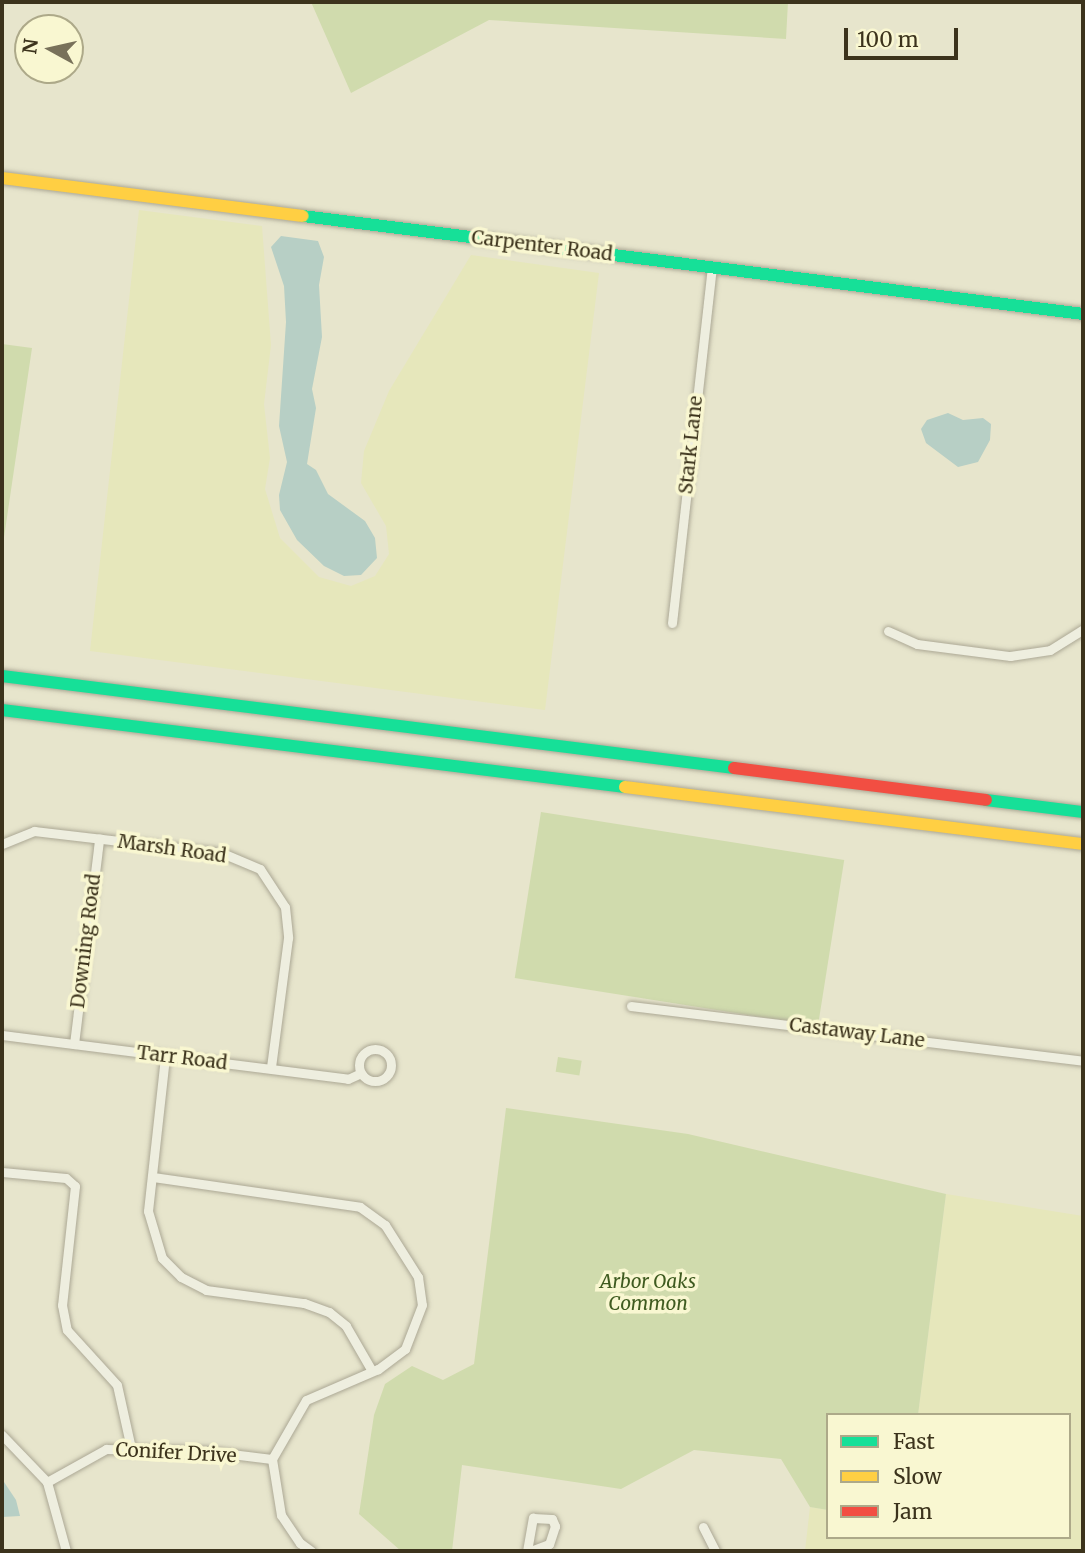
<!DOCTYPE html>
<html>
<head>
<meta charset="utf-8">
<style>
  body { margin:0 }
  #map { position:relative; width:1085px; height:1553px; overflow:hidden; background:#e7e5cc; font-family:Merriweather,serif }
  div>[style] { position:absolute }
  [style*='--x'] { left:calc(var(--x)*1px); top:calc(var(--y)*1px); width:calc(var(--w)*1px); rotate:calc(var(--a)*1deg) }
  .farmland>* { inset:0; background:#e6e7bb }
  .green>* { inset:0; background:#d0dbad; transform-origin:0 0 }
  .water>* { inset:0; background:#b7cfc5 }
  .roads { filter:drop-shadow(0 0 2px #aca895) drop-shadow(0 0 2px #aca895) }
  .street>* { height:9px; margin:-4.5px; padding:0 4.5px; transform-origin:4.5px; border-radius:4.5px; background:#eeeedf }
  .street>.ring { margin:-4.5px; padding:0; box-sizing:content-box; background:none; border:9px solid #eeeedf; border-radius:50% }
  .fast>* { height:12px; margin:-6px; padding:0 6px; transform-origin:6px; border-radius:6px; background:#16e098 }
  .slow>* { height:12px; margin:-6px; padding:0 6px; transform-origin:6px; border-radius:6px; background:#ffcf43 }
  .jam>* { height:12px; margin:-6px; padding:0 6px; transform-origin:6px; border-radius:6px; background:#f24e42 }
  span { translate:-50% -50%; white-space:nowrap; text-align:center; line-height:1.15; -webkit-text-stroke:7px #f9f7d1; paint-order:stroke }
  .street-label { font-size:19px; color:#3c331c }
  .park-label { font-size:19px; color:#3f5b20; font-style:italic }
  .frame { position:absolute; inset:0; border:4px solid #3c331c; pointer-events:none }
  .legend { position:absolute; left:826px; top:1413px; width:245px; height:126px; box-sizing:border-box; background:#f9f7d1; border:2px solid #ada989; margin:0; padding:9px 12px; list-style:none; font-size:21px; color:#3c331c }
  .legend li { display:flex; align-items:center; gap:14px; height:35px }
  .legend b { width:35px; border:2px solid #ada989 }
  .north { position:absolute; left:14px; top:14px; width:70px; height:70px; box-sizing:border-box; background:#f9f7d1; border:2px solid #ada989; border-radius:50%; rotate:278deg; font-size:19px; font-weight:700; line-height:28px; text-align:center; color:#3c331c }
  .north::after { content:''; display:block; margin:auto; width:24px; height:32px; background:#78715a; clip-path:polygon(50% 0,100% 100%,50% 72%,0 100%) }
  .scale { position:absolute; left:844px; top:28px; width:114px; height:32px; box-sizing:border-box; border:4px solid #3c331c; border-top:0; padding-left:9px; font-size:21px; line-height:24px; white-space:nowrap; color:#3c331c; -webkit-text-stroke:5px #f9f7d1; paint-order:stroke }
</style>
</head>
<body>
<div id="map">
  <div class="farmland">
    <i style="clip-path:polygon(139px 210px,262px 226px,271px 345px,264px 404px,270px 458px,265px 489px,280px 538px,319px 577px,351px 586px,375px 576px,389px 554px,386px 526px,361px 483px,364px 451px,389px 391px,471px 255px,599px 273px,545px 710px,90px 651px)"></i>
    <i style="clip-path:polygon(946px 1194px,1083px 1216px,1083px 1551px,805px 1551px,810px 1507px,828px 1510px,828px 1537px,1069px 1537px,1069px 1415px,918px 1415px)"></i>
  </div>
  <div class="green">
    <i style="clip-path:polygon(311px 2px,788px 2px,786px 39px,489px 20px,351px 93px)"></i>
    <i style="clip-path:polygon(2px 344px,32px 348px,2px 551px)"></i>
    <i style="left:541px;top:812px;width:307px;height:168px;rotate:9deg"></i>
    <i style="left:558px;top:1057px;width:24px;height:15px;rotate:9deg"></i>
    <i style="clip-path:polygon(506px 1108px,688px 1134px,946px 1194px,918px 1415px,828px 1415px,828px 1510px,810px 1507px,781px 1459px,694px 1450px,621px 1489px,462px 1465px,452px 1551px,401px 1551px,359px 1514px,374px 1415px,385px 1384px,412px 1366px,443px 1380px,474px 1364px)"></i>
  </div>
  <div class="water">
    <i style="clip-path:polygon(281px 236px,318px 241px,324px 257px,319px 285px,322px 337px,312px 389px,316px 408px,307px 464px,316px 470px,328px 494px,365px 521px,375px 538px,377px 558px,361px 575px,344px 576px,324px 566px,297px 540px,280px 510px,279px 495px,287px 462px,279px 426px,286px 322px,284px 286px,271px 247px)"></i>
    <i style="clip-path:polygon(948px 413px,963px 420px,983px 418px,991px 424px,990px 440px,978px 462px,958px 467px,926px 443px,921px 429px,927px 420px)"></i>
    <i style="clip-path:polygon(2px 1479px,16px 1500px,20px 1516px,2px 1517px)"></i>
  </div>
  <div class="roads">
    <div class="street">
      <i style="--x:672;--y:623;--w:358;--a:-83.6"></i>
      <i style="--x:888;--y:631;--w:32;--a:24"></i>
      <i style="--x:917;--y:644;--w:94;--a:7.4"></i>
      <i style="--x:1010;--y:656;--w:40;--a:-8.5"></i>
      <i style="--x:1050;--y:650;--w:39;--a:-32"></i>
      <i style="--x:2;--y:844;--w:35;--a:-22"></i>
      <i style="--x:34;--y:831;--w:189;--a:6.7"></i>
      <i style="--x:222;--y:853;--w:41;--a:22.8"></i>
      <i style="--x:260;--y:869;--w:45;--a:56.7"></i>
      <i style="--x:285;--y:907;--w:31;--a:84"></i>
      <i style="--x:288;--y:938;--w:131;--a:97.5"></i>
      <i style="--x:631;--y:1006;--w:455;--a:6.9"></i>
      <i style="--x:2;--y:1035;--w:349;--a:7.2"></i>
      <i style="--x:348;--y:1079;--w:14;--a:-25"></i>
      <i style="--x:74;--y:1044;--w:207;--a:-83"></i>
      <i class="ring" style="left:359px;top:1049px;width:23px;height:23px"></i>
      <i style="--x:165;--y:1057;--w:155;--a:96.3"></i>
      <i style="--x:148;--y:1211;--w:49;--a:73.4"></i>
      <i style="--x:162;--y:1258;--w:27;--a:45"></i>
      <i style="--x:181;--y:1277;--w:28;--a:27"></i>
      <i style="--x:206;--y:1290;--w:99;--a:7.6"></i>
      <i style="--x:304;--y:1303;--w:27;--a:20"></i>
      <i style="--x:329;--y:1312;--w:22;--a:39"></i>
      <i style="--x:346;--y:1326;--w:52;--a:60"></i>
      <i style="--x:2;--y:1172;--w:64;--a:5.4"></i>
      <i style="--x:66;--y:1178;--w:12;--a:42"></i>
      <i style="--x:75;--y:1186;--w:120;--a:96.2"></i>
      <i style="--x:62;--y:1305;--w:25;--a:79"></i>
      <i style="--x:67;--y:1330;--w:74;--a:47.7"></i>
      <i style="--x:117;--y:1385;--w:65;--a:77.5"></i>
      <i style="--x:153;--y:1177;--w:209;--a:8.2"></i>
      <i style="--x:360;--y:1207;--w:31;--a:36"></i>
      <i style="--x:385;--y:1225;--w:62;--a:57.6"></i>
      <i style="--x:418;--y:1277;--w:28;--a:82"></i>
      <i style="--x:422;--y:1305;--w:47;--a:111.1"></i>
      <i style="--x:405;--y:1349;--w:34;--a:143"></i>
      <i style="--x:378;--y:1369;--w:78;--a:156.7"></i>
      <i style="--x:306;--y:1400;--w:68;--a:120"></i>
      <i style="--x:272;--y:1459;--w:57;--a:80.9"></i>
      <i style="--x:281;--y:1515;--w:34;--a:56"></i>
      <i style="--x:300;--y:1543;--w:14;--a:36"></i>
      <i style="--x:2;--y:1435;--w:65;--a:46.2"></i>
      <i style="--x:47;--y:1482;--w:72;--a:74.6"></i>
      <i style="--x:47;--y:1482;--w:68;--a:-29.2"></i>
      <i style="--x:106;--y:1449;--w:101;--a:1.1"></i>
      <i style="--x:207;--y:1451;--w:65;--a:7"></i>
      <i style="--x:703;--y:1527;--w:27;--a:63"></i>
      <i style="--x:527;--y:1551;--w:34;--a:-80"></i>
      <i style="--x:533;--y:1518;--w:19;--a:3"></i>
      <i style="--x:552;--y:1519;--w:8;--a:67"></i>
      <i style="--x:555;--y:1526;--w:19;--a:108"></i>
      <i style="--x:549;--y:1544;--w:19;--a:159"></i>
    </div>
    <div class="fast">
      <i style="--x:303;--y:216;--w:786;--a:7.16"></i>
      <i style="--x:2;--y:676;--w:738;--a:7.16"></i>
      <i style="--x:2;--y:710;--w:628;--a:7.05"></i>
      <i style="--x:986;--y:800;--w:98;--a:7.1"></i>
    </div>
    <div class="slow">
      <i style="--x:2;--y:178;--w:303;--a:7.2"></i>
      <i style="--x:625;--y:787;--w:462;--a:7.1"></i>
    </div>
    <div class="jam">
      <i style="--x:734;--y:768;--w:254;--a:7.2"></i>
    </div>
  </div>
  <div class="street-label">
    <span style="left:542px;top:246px;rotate:7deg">Carpenter Road</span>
    <span style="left:691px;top:445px;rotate:-84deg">Stark Lane</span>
    <span style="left:172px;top:849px;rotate:8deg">Marsh Road</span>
    <span style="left:86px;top:941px;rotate:-83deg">Downing Road</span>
    <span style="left:857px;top:1033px;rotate:7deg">Castaway Lane</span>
    <span style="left:182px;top:1058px;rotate:7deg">Tarr Road</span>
    <span style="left:176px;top:1453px;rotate:3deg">Conifer Drive</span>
  </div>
  <div class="park-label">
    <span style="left:648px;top:1293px">Arbor Oaks<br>Common</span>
  </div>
  <div class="frame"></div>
  <ul class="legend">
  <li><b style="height:9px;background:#16e098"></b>Fast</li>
  <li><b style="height:9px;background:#ffcf43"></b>Slow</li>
  <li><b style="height:9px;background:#f24e42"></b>Jam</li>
  </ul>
  <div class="north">N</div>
  <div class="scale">100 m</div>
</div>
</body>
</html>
